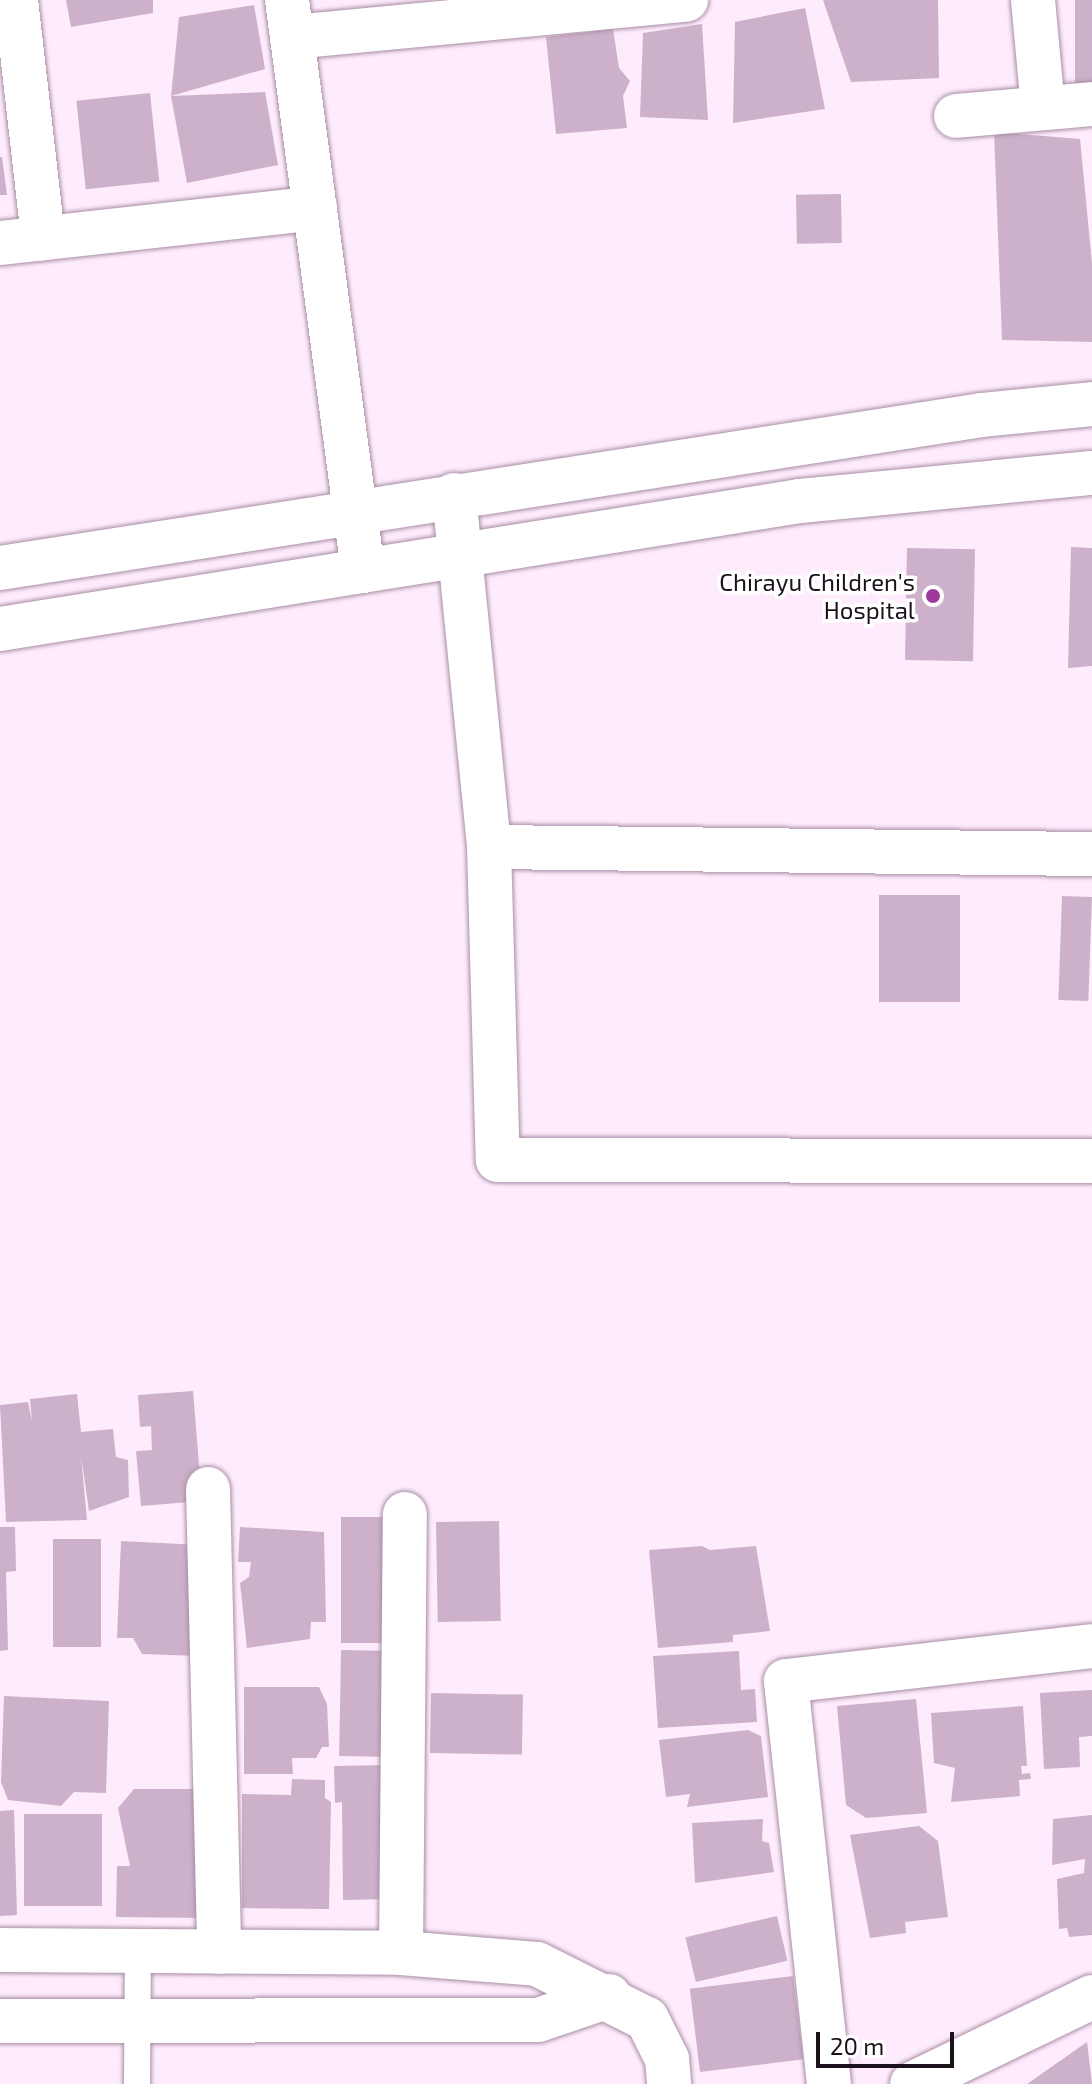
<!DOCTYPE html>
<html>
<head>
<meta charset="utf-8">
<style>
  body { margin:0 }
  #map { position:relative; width:1092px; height:2084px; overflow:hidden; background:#feecfc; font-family:"Exo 2",sans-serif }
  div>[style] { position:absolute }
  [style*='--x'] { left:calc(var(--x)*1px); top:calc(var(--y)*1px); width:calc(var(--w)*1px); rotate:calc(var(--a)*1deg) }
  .building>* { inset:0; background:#cdb1ca; transform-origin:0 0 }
  .roads { filter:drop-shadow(0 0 2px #a88da5) drop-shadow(0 0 2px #a88da5) }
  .service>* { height:26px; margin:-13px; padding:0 13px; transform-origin:13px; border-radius:13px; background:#fff }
  .minor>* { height:44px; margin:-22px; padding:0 22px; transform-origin:22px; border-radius:22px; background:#fff }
  .tertiary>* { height:44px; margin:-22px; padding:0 22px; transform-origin:22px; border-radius:22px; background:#fff }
  .dots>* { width:22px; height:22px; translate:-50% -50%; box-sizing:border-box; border:4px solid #fff; border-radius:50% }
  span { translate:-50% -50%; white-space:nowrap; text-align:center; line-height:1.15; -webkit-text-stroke:7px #fff; paint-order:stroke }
  .poi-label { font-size:24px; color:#1b111b }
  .right { translate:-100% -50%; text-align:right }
  .scale { position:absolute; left:816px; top:2032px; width:138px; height:36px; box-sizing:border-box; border:4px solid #1b111b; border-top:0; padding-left:10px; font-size:24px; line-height:28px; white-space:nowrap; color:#1b111b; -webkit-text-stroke:6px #fff; paint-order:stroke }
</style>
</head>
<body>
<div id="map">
  <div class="building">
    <i style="clip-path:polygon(66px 0,153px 0,153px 13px,71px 27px)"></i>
    <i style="clip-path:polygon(823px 0,938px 0,939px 78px,851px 82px)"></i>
    <i style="left:1075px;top:0;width:17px;height:83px"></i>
    <i style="clip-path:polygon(254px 5px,265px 69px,171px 96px,179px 17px)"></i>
    <i style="clip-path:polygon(805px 8px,825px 109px,733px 123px,735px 22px)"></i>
    <i style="clip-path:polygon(702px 24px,708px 120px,640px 117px,643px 33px)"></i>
    <i style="clip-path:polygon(613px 29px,619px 68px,630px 81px,623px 96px,627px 128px,556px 134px,546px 37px)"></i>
    <i style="clip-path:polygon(265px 92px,278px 165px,187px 183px,171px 96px)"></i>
    <i style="left:150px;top:93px;width:89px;height:74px;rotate:84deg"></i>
    <i style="clip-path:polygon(994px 132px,1080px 139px,1092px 263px,1092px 342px,1002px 340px)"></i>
    <i style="clip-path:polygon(0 157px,2px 157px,7px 195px,0 195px)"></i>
    <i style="left:841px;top:194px;width:49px;height:45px;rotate:89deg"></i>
    <i style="clip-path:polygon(1071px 547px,1092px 548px,1092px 666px,1068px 668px)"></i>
    <i style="left:907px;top:548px;width:68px;height:112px;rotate:1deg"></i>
    <i style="left:879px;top:895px;width:81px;height:107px"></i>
    <i style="left:1062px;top:896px;width:30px;height:104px;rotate:2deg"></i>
    <i style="clip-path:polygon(193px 1391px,202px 1501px,141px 1506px,136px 1451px,152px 1450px,151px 1426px,140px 1427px,138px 1395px)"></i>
    <i style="clip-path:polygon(77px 1394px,81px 1432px,113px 1429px,116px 1457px,128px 1460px,129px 1497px,89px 1511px,81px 1456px,87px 1520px,6px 1522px,0 1405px,28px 1402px,32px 1421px,30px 1399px)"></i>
    <i style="left:341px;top:1517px;width:59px;height:126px"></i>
    <i style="left:499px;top:1521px;width:100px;height:63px;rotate:89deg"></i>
    <i style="clip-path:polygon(0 1527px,15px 1527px,16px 1571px,6px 1572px,8px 1650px,0 1651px)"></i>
    <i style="clip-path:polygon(240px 1527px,324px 1532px,326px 1622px,311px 1622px,310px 1639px,247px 1648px,240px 1583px,249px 1577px,251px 1562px,238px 1562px)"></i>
    <i style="left:53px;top:1539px;width:48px;height:108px"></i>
    <i style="clip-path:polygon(121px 1541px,202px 1545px,198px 1656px,142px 1654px,133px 1638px,117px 1638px)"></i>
    <i style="clip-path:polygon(702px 1546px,710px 1550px,756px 1546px,770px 1631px,733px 1635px,733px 1642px,658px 1648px,649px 1550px)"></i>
    <i style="left:341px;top:1650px;width:56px;height:106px;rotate:1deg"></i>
    <i style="clip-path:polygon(739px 1651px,741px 1690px,755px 1689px,757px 1722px,658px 1728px,653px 1656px)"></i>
    <i style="clip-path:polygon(244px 1687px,319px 1687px,327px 1704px,329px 1747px,322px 1747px,316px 1758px,292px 1758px,293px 1774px,244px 1774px)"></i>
    <i style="clip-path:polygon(1092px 1690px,1092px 1736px,1079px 1737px,1080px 1767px,1044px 1769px,1040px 1693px)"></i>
    <i style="left:431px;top:1693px;width:92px;height:60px;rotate:1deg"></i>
    <i style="clip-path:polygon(4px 1696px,109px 1701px,106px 1793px,74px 1792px,61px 1806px,8px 1800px,1px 1782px)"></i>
    <i style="clip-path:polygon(916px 1699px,927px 1813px,866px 1818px,846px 1805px,837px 1706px)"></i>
    <i style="clip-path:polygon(1023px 1706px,1027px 1766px,1021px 1766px,1022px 1774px,1030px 1773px,1031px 1779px,1019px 1780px,1020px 1796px,951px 1802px,955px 1768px,934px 1763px,931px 1713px)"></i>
    <i style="clip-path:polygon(748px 1730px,761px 1736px,768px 1797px,687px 1807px,690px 1794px,666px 1797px,659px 1740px)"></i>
    <i style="clip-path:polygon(390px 1765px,392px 1899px,343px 1900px,342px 1802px,335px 1803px,334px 1766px)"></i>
    <i style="clip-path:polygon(292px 1779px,325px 1780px,325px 1798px,331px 1802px,329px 1909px,242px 1908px,242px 1794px,291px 1795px)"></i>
    <i style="clip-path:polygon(134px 1789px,195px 1789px,205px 1918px,116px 1917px,117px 1866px,130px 1866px,118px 1808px)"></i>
    <i style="clip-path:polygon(14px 1810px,17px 1915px,0 1916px,0 1811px)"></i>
    <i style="left:24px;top:1814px;width:78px;height:92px"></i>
    <i style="clip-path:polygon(1092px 1815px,1092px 1935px,1069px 1937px,1067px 1928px,1059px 1929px,1057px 1879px,1084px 1873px,1085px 1859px,1052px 1865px,1053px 1819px)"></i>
    <i style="clip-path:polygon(763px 1819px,762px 1841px,769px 1843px,774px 1872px,695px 1883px,692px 1823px)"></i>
    <i style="clip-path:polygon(919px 1826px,938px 1841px,948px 1917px,905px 1922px,906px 1933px,870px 1938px,850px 1835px)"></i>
    <i style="left:777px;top:1916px;width:46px;height:94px;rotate:77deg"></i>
    <i style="left:793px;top:1976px;width:84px;height:104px;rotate:83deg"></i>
    <i style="clip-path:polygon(1087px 2042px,1092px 2084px,1027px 2084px)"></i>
  </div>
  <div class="roads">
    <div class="service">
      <i style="--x:137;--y:2084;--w:133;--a:-89.6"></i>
    </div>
    <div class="minor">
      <i style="--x:16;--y:0;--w:240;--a:83.5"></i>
      <i style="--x:287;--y:0;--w:576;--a:82.42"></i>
      <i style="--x:1033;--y:0;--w:108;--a:84.7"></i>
      <i style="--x:292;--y:37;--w:396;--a:-5.4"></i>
      <i style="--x:956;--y:116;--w:137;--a:-5"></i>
      <i style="--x:0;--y:243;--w:317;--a:-6.3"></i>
      <i style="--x:454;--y:495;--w:354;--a:84.3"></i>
      <i style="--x:489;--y:847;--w:313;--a:88.4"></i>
      <i style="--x:498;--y:1160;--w:594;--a:0.1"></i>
      <i style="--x:489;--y:847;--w:603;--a:0.67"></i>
      <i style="--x:208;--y:1489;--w:463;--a:88.6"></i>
      <i style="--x:0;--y:1950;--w:401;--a:0.4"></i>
      <i style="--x:401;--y:1953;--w:136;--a:4.6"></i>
      <i style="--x:537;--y:1964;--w:123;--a:26.6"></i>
      <i style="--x:647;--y:2019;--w:45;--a:63.4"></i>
      <i style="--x:667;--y:2059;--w:25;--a:85"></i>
      <i style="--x:401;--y:1953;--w:439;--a:-89.5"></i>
      <i style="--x:0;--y:2021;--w:538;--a:-0.11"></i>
      <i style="--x:538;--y:2020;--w:75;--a:-18.7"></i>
      <i style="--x:829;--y:2084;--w:405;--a:-96.1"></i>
      <i style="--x:786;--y:1681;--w:308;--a:-6.5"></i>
      <i style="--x:912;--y:2084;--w:200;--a:-25.8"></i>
    </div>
    <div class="tertiary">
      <i style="--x:0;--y:568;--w:994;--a:-8.86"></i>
      <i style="--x:982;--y:415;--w:111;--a:-5.7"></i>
      <i style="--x:0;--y:629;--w:810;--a:-9.09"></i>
      <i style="--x:800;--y:501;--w:293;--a:-5.5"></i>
    </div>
  </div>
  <div class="dots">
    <i style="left:933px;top:596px;background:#a0399c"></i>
  </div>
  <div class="poi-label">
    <span class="right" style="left:915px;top:596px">Chirayu Children's<br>Hospital</span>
  </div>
  <div class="scale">20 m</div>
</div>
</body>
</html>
